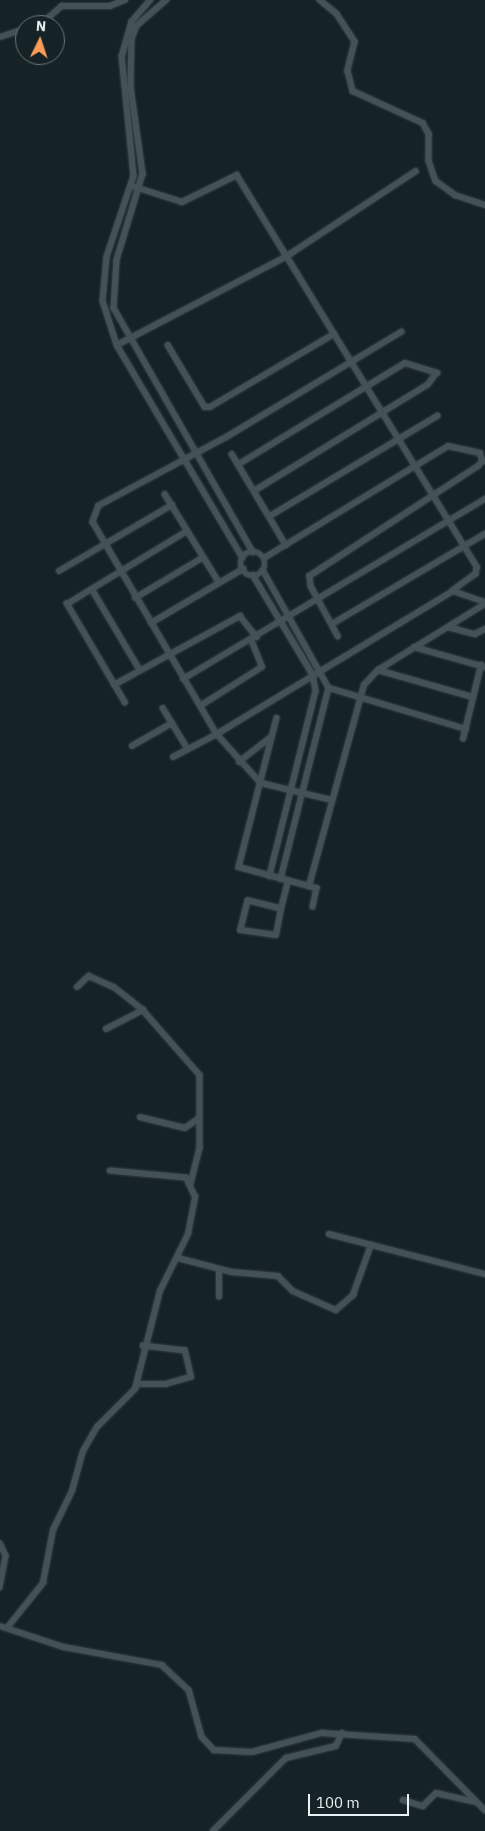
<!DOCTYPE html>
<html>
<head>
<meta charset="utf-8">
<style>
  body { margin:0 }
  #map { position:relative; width:485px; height:1831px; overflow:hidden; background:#152226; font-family:"IBM Plex Sans",sans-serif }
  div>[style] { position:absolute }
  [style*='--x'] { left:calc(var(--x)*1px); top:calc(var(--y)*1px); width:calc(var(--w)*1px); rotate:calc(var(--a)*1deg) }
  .roads { filter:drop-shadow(0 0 1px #353e41) drop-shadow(0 0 1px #353e41) }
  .minor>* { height:5.5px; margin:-2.75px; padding:0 2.75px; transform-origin:2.75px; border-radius:2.75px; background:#435256 }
  .minor>.ring { margin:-2.75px; padding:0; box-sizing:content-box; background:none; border:5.5px solid #435256; border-radius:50% }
  span { translate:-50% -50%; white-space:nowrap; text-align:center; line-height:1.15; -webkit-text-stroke:5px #152226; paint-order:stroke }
  .north { position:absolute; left:15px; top:15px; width:50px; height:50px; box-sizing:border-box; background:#152226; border:1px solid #697578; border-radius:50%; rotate:4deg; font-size:14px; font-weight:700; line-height:20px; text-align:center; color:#e8f1f3 }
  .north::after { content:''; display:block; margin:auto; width:18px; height:22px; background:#fe9c57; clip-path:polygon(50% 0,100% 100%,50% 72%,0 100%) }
  .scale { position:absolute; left:308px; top:1794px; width:101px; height:22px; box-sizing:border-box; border:2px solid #e8f1f3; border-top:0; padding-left:6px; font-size:15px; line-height:18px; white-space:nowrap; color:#e8f1f3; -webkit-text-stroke:4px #152226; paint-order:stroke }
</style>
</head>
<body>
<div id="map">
  <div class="roads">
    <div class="minor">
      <i style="--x:151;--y:0;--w:29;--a:131"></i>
      <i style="--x:132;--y:22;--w:35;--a:106"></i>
      <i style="--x:122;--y:56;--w:121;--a:84.3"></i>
      <i style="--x:134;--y:176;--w:85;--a:108.4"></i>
      <i style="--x:107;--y:257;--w:44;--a:95.2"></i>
      <i style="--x:103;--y:301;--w:46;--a:72.3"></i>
      <i style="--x:117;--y:345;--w:247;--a:59.4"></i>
      <i style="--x:167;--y:0;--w:40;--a:139"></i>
      <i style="--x:137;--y:26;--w:14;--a:111"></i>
      <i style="--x:132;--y:39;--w:48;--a:91.2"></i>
      <i style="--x:131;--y:87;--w:88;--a:82.1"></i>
      <i style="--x:143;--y:174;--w:90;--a:106.8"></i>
      <i style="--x:117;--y:260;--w:48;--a:93.6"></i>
      <i style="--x:114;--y:308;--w:281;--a:60.3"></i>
      <i style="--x:320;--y:0;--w:22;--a:39"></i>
      <i style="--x:337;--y:14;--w:33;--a:57"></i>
      <i style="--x:355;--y:42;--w:30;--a:104"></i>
      <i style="--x:348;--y:71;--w:21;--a:76"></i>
      <i style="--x:353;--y:91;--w:77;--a:24.6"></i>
      <i style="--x:423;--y:123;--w:13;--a:61"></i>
      <i style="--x:429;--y:134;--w:27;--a:90"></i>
      <i style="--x:429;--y:161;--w:21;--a:71"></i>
      <i style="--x:436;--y:181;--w:24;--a:36"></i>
      <i style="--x:455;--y:195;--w:32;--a:18"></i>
      <i style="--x:40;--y:25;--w:29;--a:-41"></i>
      <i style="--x:62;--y:6;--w:48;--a:0"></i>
      <i style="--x:110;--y:6;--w:16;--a:-22"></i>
      <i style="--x:0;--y:37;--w:26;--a:-18"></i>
      <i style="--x:132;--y:186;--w:52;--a:17.7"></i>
      <i style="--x:182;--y:202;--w:61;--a:-26.1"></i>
      <i style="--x:237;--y:175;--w:460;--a:58.5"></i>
      <i style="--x:477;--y:567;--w:7;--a:98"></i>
      <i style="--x:476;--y:574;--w:29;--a:144"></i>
      <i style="--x:453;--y:591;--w:34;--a:19"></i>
      <i style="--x:402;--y:332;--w:202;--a:149"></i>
      <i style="--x:229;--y:436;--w:148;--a:151.7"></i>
      <i style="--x:99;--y:506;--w:17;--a:111"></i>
      <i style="--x:93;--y:522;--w:246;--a:59.7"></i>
      <i style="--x:217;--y:734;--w:276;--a:-31.2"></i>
      <i style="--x:117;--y:345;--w:192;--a:-27.6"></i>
      <i style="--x:287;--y:256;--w:154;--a:-33.4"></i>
      <i style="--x:168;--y:345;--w:72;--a:59.2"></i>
      <i style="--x:205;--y:407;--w:5;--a:0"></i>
      <i style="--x:210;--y:407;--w:144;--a:-30.5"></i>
      <i style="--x:232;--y:454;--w:106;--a:59.3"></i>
      <i style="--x:239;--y:464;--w:194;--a:-31.3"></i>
      <i style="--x:405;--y:363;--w:34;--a:17"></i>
      <i style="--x:437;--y:373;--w:15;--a:127"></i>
      <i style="--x:428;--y:385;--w:203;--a:148.5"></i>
      <i style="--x:165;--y:494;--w:103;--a:58.5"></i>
      <i style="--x:270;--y:516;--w:195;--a:-30.9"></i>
      <i class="ring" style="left:241px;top:552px;width:18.5px;height:18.5px"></i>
      <i style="--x:264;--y:558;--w:215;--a:-31.3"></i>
      <i style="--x:448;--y:446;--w:33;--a:12"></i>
      <i style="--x:480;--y:453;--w:9;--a:69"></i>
      <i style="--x:483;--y:461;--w:6;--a:129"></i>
      <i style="--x:479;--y:466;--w:202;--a:146.9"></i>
      <i style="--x:310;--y:576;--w:10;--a:84"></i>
      <i style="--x:311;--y:586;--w:57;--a:61.6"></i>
      <i style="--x:263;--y:570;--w:135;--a:60.8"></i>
      <i style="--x:329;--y:688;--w:197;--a:104.1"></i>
      <i style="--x:59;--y:571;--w:131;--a:-30.3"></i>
      <i style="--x:253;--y:575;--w:117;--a:59"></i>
      <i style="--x:313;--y:675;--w:16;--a:79"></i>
      <i style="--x:316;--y:691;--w:191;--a:104"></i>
      <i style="--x:92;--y:589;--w:92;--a:59.3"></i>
      <i style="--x:135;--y:598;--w:78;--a:-30.8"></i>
      <i style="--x:151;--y:623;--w:107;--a:-30.4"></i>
      <i style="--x:332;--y:624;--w:178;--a:-30.5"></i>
      <i style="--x:448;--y:627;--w:28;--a:15"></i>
      <i style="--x:475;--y:634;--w:11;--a:-27"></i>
      <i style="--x:414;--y:647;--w:74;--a:15.7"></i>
      <i style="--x:378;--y:670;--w:99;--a:15.9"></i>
      <i style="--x:183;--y:679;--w:352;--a:-30.8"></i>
      <i style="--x:114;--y:685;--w:144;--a:-28.7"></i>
      <i style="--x:240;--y:616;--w:27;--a:51"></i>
      <i style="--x:329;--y:688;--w:143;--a:16.7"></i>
      <i style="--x:125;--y:703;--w:115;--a:-120.4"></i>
      <i style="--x:67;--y:604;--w:140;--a:-31.3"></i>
      <i style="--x:200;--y:706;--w:73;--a:-32.2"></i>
      <i style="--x:262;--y:667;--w:29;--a:-112"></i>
      <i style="--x:163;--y:708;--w:48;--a:58.6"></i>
      <i style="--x:277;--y:718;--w:154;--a:104.3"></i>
      <i style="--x:239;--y:867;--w:73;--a:15.2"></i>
      <i style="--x:309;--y:886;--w:208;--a:-74.7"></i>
      <i style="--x:364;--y:685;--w:21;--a:-47"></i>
      <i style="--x:378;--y:670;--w:126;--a:-31.7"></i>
      <i style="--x:463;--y:739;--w:76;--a:-76.3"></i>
      <i style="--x:132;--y:746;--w:46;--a:-29.9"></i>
      <i style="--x:173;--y:757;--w:50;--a:-27.6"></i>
      <i style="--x:217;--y:734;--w:66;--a:48.1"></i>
      <i style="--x:261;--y:783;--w:73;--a:13.5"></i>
      <i style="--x:239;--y:762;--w:41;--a:-38"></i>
      <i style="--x:309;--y:886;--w:8;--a:14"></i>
      <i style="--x:317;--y:888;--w:19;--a:102"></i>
      <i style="--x:281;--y:909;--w:34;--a:-166"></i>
      <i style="--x:248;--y:901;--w:30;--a:104"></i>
      <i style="--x:241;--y:930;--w:35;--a:8"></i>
      <i style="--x:276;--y:935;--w:26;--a:-79"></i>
      <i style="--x:281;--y:909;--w:29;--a:-76"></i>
      <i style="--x:77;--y:987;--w:16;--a:-43"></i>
      <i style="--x:89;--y:976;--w:27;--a:24"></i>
      <i style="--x:114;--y:987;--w:37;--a:38"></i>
      <i style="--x:143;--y:1010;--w:86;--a:48.8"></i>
      <i style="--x:200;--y:1075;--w:73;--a:90"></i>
      <i style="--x:200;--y:1148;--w:36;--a:104"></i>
      <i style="--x:106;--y:1029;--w:42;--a:-27.2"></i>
      <i style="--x:140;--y:1117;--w:46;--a:13.7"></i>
      <i style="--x:185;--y:1128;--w:16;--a:-35"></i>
      <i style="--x:329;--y:1234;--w:161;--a:14.4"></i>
      <i style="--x:178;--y:1258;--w:56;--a:14.5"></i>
      <i style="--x:232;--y:1272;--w:46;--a:5"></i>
      <i style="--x:278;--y:1276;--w:21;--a:45"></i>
      <i style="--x:293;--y:1291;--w:47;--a:23.8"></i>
      <i style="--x:336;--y:1310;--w:23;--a:-41"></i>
      <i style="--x:353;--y:1295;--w:53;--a:-70.2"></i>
      <i style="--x:219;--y:1297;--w:27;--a:-90"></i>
      <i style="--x:137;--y:1384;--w:29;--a:0"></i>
      <i style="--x:166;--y:1384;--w:26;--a:-16"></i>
      <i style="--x:191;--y:1377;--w:27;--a:-103"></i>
      <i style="--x:185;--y:1351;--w:42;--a:-173.2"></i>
      <i style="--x:0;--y:1543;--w:14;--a:65"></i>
      <i style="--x:6;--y:1556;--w:32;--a:101"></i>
      <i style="--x:0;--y:1626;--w:67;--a:18.2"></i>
      <i style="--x:64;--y:1647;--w:100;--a:10.4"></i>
      <i style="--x:162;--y:1665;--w:37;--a:43"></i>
      <i style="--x:189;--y:1690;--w:49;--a:74.5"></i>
      <i style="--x:202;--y:1737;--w:18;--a:47"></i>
      <i style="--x:214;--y:1750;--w:38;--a:3"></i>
      <i style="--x:252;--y:1752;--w:73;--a:-15.2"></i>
      <i style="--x:322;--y:1733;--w:93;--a:3.7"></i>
      <i style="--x:415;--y:1739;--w:100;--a:45.4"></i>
      <i style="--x:7;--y:1628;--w:58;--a:-51.3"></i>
      <i style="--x:43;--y:1583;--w:54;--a:-79.3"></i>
      <i style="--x:53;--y:1530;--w:43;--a:-64"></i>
      <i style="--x:72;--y:1491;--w:41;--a:-74.6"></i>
      <i style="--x:83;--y:1451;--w:28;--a:-60"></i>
      <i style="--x:97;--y:1427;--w:54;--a:-45"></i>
      <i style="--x:135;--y:1389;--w:101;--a:-75.7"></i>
      <i style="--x:160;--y:1291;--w:64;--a:-63.8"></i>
      <i style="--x:188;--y:1234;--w:38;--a:-79"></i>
      <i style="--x:195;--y:1197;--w:21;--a:-115"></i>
      <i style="--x:186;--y:1178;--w:76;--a:-174.7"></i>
      <i style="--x:403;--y:1800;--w:21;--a:17"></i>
      <i style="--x:423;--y:1806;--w:18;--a:-45"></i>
      <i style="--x:436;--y:1793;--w:41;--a:12.7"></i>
      <i style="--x:213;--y:1831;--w:103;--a:-45"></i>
      <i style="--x:286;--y:1758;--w:51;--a:-13.5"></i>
      <i style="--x:336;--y:1746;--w:14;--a:-65"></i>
    </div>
  </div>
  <div class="north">N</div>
  <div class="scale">100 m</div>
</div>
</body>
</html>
